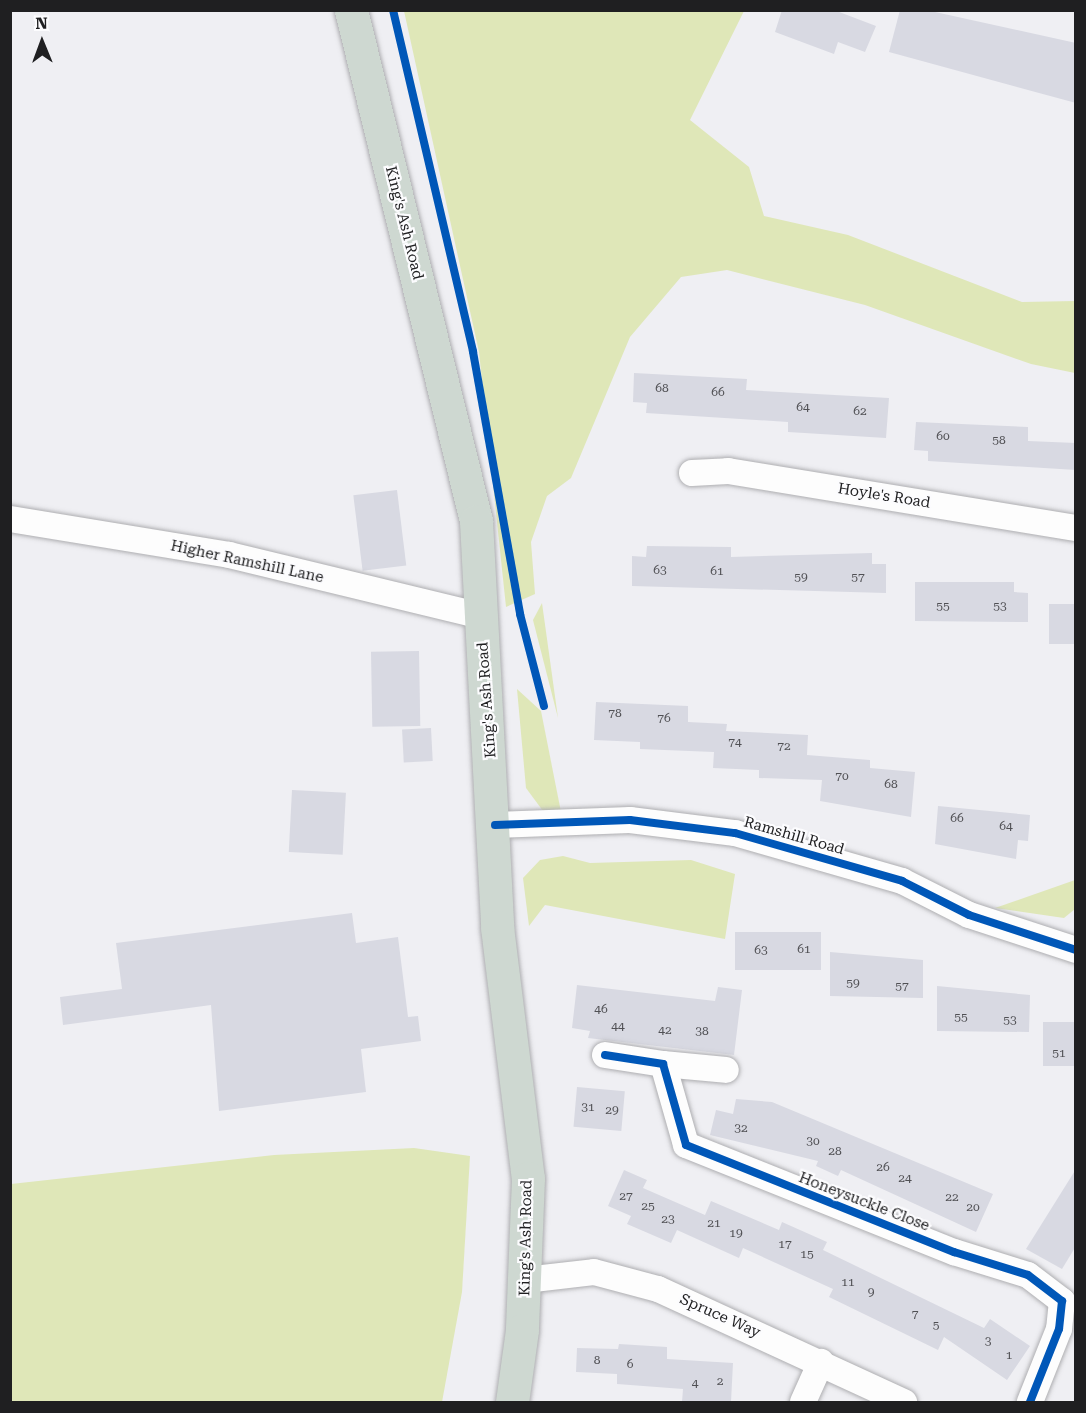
<!DOCTYPE html>
<html>
<head>
<meta charset="utf-8">
<style>
  body { margin:0 }
  #map { position:relative; width:1086px; height:1413px; overflow:hidden; background:#efeff3; font-family:"Roboto Serif",serif }
  div>[style] { position:absolute }
  [style*='--x'] { left:calc(var(--x)*1px); top:calc(var(--y)*1px); width:calc(var(--w)*1px); rotate:calc(var(--a)*1deg) }
  .green>* { inset:0; background:#dfe7b8 }
  .building>* { inset:0; background:#d8d9e2; transform-origin:0 0 }
  .roads { filter:drop-shadow(0 0 2px #aeaeb1) drop-shadow(0 0 2px #aeaeb1) }
  .street>* { height:26px; margin:-13px; padding:0 13px; transform-origin:13px; border-radius:13px; background:#fdfdfd }
  .highway>* { height:33px; margin:-16.5px; padding:0 16.5px; transform-origin:16.5px; border-radius:16.5px; background:#ced8d1 }
  .cycleway>* { height:8px; margin:-4px; padding:0 4px; transform-origin:4px; border-radius:4px; background:#0057b8 }
  span { translate:-50% -50%; white-space:nowrap; text-align:center; line-height:1.15; -webkit-text-stroke:4.5px #fcfcfe; paint-order:stroke }
  .number-label { font-size:12px; color:#505054 }
  .number-label span { -webkit-text-stroke-width:0 }
  .street-label { font-size:15px; color:#1f1f21 }
  .frame { position:absolute; inset:0; border:12px solid #1f1f21; pointer-events:none }
  .north { position:absolute; left:12px; top:12px; width:60px; height:60px; -webkit-text-stroke:4px #fcfcfe; paint-order:stroke; rotate:359deg; font-size:16px; font-weight:700; line-height:24px; text-align:center; color:#1f1f21 }
  .north::after { content:''; display:block; margin:auto; width:21px; height:27px; background:#1f1f21; clip-path:polygon(50% 0,100% 100%,50% 72%,0 100%) }
</style>
</head>
<body>
<div id="map">
  <div class="green">
    <i style="clip-path:polygon(404px 11px,744px 11px,690px 120px,749px 167px,764px 216px,848px 235px,1022px 302px,1075px 301px,1075px 373px,1031px 364px,865px 305px,727px 270px,681px 277px,630px 337px,571px 478px,547px 496px,531px 542px,535px 594px,506px 607px,479px 352px)"></i>
    <i style="clip-path:polygon(542px 603px,558px 718px,533px 620px)"></i>
    <i style="clip-path:polygon(517px 689px,541px 711px,562px 817px,543px 811px,526px 788px)"></i>
    <i style="clip-path:polygon(563px 856px,590px 863px,691px 860px,735px 874px,725px 939px,545px 905px,529px 926px,523px 878px,540px 860px)"></i>
    <i style="clip-path:polygon(1075px 880px,1075px 909px,1064px 918px,995px 908px)"></i>
    <i style="clip-path:polygon(414px 1148px,470px 1156px,462px 1292px,442px 1402px,11px 1402px,11px 1184px,274px 1155px)"></i>
  </div>
  <div class="building">
    <i style="clip-path:polygon(782px 10px,834px 10px,876px 26px,865px 52px,838px 42px,834px 54px,775px 32px)"></i>
    <i style="clip-path:polygon(900px 10px,926px 10px,1076px 43px,1076px 103px,889px 52px)"></i>
    <i style="clip-path:polygon(634px 373px,747px 379px,746px 390px,889px 398px,886px 438px,788px 432px,788px 422px,646px 413px,647px 403px,633px 402px)"></i>
    <i style="clip-path:polygon(916px 422px,1028px 427px,1028px 441px,1076px 443px,1076px 470px,928px 461px,928px 451px,914px 450px)"></i>
    <i style="left:397px;top:490px;width:76px;height:44px;rotate:83deg"></i>
    <i style="clip-path:polygon(647px 546px,731px 547px,731px 557px,872px 553px,872px 564px,886px 564px,886px 593px,632px 586px,632px 556px,646px 557px)"></i>
    <i style="clip-path:polygon(915px 582px,1014px 582px,1014px 592px,1028px 593px,1028px 622px,915px 621px)"></i>
    <i style="left:1049px;top:604px;width:27px;height:40px"></i>
    <i style="left:419px;top:651px;width:75px;height:48px;rotate:89deg"></i>
    <i style="clip-path:polygon(596px 702px,688px 706px,688px 722px,727px 724px,726px 731px,808px 735px,807px 755px,870px 760px,870px 768px,915px 772px,911px 817px,820px 801px,822px 780px,759px 778px,759px 770px,713px 768px,714px 752px,640px 749px,640px 742px,594px 740px)"></i>
    <i style="left:431px;top:728px;width:33px;height:29px;rotate:87deg"></i>
    <i style="left:292px;top:790px;width:54px;height:62px;rotate:3deg"></i>
    <i style="clip-path:polygon(938px 806px,1030px 815px,1028px 841px,1018px 840px,1016px 859px,935px 844px)"></i>
    <i style="clip-path:polygon(352px 913px,356px 943px,398px 937px,408px 1017px,418px 1016px,421px 1041px,361px 1049px,366px 1092px,219px 1111px,211px 1005px,63px 1025px,60px 997px,122px 989px,116px 943px)"></i>
    <i style="left:735px;top:932px;width:86px;height:38px"></i>
    <i style="clip-path:polygon(830px 952px,923px 960px,923px 998px,830px 996px)"></i>
    <i style="clip-path:polygon(577px 985px,715px 1001px,718px 987px,742px 990px,734px 1055px,588px 1038px,590px 1031px,572px 1028px)"></i>
    <i style="clip-path:polygon(937px 986px,1030px 995px,1029px 1032px,937px 1031px)"></i>
    <i style="left:1043px;top:1022px;width:33px;height:44px"></i>
    <i style="left:577px;top:1087px;width:48px;height:40px;rotate:5deg"></i>
    <i style="clip-path:polygon(736px 1099px,772px 1102px,993px 1194px,976px 1232px,841px 1170px,838px 1176px,816px 1166px,818px 1161px,710px 1135px,716px 1110px,733px 1114px)"></i>
    <i style="clip-path:polygon(1076px 1169px,1076px 1246px,1062px 1269px,1026px 1249px)"></i>
    <i style="clip-path:polygon(624px 1170px,647px 1180px,643px 1188px,705px 1215px,711px 1201px,779px 1230px,782px 1222px,827px 1242px,823px 1250px,984px 1328px,990px 1319px,1030px 1346px,1007px 1380px,944px 1337px,938px 1350px,829px 1297px,833px 1289px,743px 1248px,739px 1258px,677px 1230px,671px 1243px,627px 1224px,631px 1216px,608px 1206px)"></i>
    <i style="clip-path:polygon(619px 1344px,667px 1347px,667px 1359px,733px 1363px,731px 1402px,682px 1402px,683px 1389px,617px 1384px,617px 1374px,576px 1372px,577px 1348px,618px 1349px)"></i>
  </div>
  <div class="roads">
    <div class="street">
      <i style="--x:692;--y:473;--w:36;--a:-3"></i>
      <i style="--x:728;--y:471;--w:353;--a:9.3"></i>
      <i style="--x:10;--y:519;--w:222;--a:9.3"></i>
      <i style="--x:229;--y:555;--w:259;--a:13.6"></i>
      <i style="--x:495;--y:825;--w:135;--a:-2.1"></i>
      <i style="--x:630;--y:820;--w:106;--a:7.1"></i>
      <i style="--x:735;--y:833;--w:174;--a:16"></i>
      <i style="--x:902;--y:881;--w:75;--a:26.9"></i>
      <i style="--x:969;--y:915;--w:113;--a:18.1"></i>
      <i style="--x:605;--y:1055;--w:59;--a:8.8"></i>
      <i style="--x:663;--y:1064;--w:84;--a:74.1"></i>
      <i style="--x:686;--y:1145;--w:289;--a:21.8"></i>
      <i style="--x:954;--y:1252;--w:77;--a:17.3"></i>
      <i style="--x:1028;--y:1275;--w:43;--a:37.4"></i>
      <i style="--x:1062;--y:1301;--w:28;--a:96"></i>
      <i style="--x:1059;--y:1329;--w:79;--a:111.7"></i>
      <i style="--x:663;--y:1064;--w:63;--a:5.4"></i>
      <i style="--x:525;--y:1280;--w:69;--a:-6.6"></i>
      <i style="--x:594;--y:1272;--w:66;--a:14.9"></i>
      <i style="--x:658;--y:1289;--w:271;--a:24.7"></i>
      <i style="--x:803;--y:1402;--w:44;--a:-65.8"></i>
    </div>
    <div class="highway">
      <i style="--x:351;--y:10;--w:526;--a:76.25"></i>
      <i style="--x:476;--y:521;--w:407;--a:87"></i>
      <i style="--x:497;--y:927;--w:253;--a:83"></i>
      <i style="--x:528;--y:1178;--w:152;--a:92.3"></i>
      <i style="--x:522;--y:1330;--w:73;--a:97.9"></i>
    </div>
  </div>
  <div class="cycleway">
    <i style="--x:393;--y:10;--w:351;--a:76.8"></i>
    <i style="--x:473;--y:352;--w:266;--a:79.8"></i>
    <i style="--x:520;--y:614;--w:95;--a:75.4"></i>
    <i style="--x:495;--y:825;--w:135;--a:-2.1"></i>
    <i style="--x:630;--y:820;--w:106;--a:7.1"></i>
    <i style="--x:735;--y:833;--w:174;--a:16"></i>
    <i style="--x:902;--y:881;--w:75;--a:26.9"></i>
    <i style="--x:969;--y:915;--w:113;--a:18.1"></i>
    <i style="--x:605;--y:1055;--w:59;--a:8.8"></i>
    <i style="--x:663;--y:1064;--w:84;--a:74.1"></i>
    <i style="--x:686;--y:1145;--w:289;--a:21.8"></i>
    <i style="--x:954;--y:1252;--w:77;--a:17.3"></i>
    <i style="--x:1028;--y:1275;--w:43;--a:37.4"></i>
    <i style="--x:1062;--y:1301;--w:28;--a:96"></i>
    <i style="--x:1059;--y:1329;--w:79;--a:111.7"></i>
  </div>
  <div class="number-label">
    <span style="left:662px;top:389px">68</span>
    <span style="left:718px;top:393px">66</span>
    <span style="left:803px;top:408px">64</span>
    <span style="left:860px;top:412px">62</span>
    <span style="left:943px;top:437px">60</span>
    <span style="left:999px;top:441px">58</span>
    <span style="left:660px;top:571px">63</span>
    <span style="left:717px;top:572px">61</span>
    <span style="left:801px;top:578px">59</span>
    <span style="left:858px;top:578px">57</span>
    <span style="left:943px;top:607px">55</span>
    <span style="left:1000px;top:607px">53</span>
    <span style="left:615px;top:714px">78</span>
    <span style="left:664px;top:719px">76</span>
    <span style="left:735px;top:743px">74</span>
    <span style="left:784px;top:747px">72</span>
    <span style="left:842px;top:777px">70</span>
    <span style="left:891px;top:785px">68</span>
    <span style="left:957px;top:819px">66</span>
    <span style="left:1006px;top:827px">64</span>
    <span style="left:804px;top:950px">61</span>
    <span style="left:761px;top:951px">63</span>
    <span style="left:853px;top:984px">59</span>
    <span style="left:902px;top:987px">57</span>
    <span style="left:601px;top:1010px">46</span>
    <span style="left:961px;top:1018px">55</span>
    <span style="left:1010px;top:1021px">53</span>
    <span style="left:618px;top:1027px">44</span>
    <span style="left:665px;top:1031px">42</span>
    <span style="left:702px;top:1032px">38</span>
    <span style="left:1059px;top:1054px">51</span>
    <span style="left:588px;top:1108px">31</span>
    <span style="left:612px;top:1111px">29</span>
    <span style="left:741px;top:1129px">32</span>
    <span style="left:813px;top:1142px">30</span>
    <span style="left:835px;top:1152px">28</span>
    <span style="left:883px;top:1168px">26</span>
    <span style="left:905px;top:1179px">24</span>
    <span style="left:626px;top:1197px">27</span>
    <span style="left:952px;top:1198px">22</span>
    <span style="left:648px;top:1207px">25</span>
    <span style="left:973px;top:1208px">20</span>
    <span style="left:668px;top:1220px">23</span>
    <span style="left:714px;top:1224px">21</span>
    <span style="left:736px;top:1234px">19</span>
    <span style="left:785px;top:1245px">17</span>
    <span style="left:807px;top:1255px">15</span>
    <span style="left:848px;top:1283px">11</span>
    <span style="left:871px;top:1293px">9</span>
    <span style="left:915px;top:1315px">7</span>
    <span style="left:936px;top:1326px">5</span>
    <span style="left:988px;top:1342px">3</span>
    <span style="left:1009px;top:1356px">1</span>
    <span style="left:597px;top:1361px">8</span>
    <span style="left:630px;top:1365px">6</span>
    <span style="left:720px;top:1382px">2</span>
    <span style="left:695px;top:1384px">4</span>
  </div>
  <div class="street-label">
    <span style="left:404px;top:223px;rotate:76deg">King's Ash Road</span>
    <span style="left:884px;top:496px;rotate:9deg">Hoyle's Road</span>
    <span style="left:247px;top:562px;rotate:12deg">Higher Ramshill Lane</span>
    <span style="left:487px;top:700px;rotate:-94deg">King's Ash Road</span>
    <span style="left:794px;top:836px;rotate:16deg">Ramshill Road</span>
    <span style="left:864px;top:1202px;rotate:21deg">Honeysuckle Close</span>
    <span style="left:526px;top:1238px;rotate:-89deg">King's Ash Road</span>
    <span style="left:720px;top:1316px;rotate:24deg">Spruce Way</span>
  </div>
  <div class="frame"></div>
  <div class="north">N</div>
</div>
</body>
</html>
